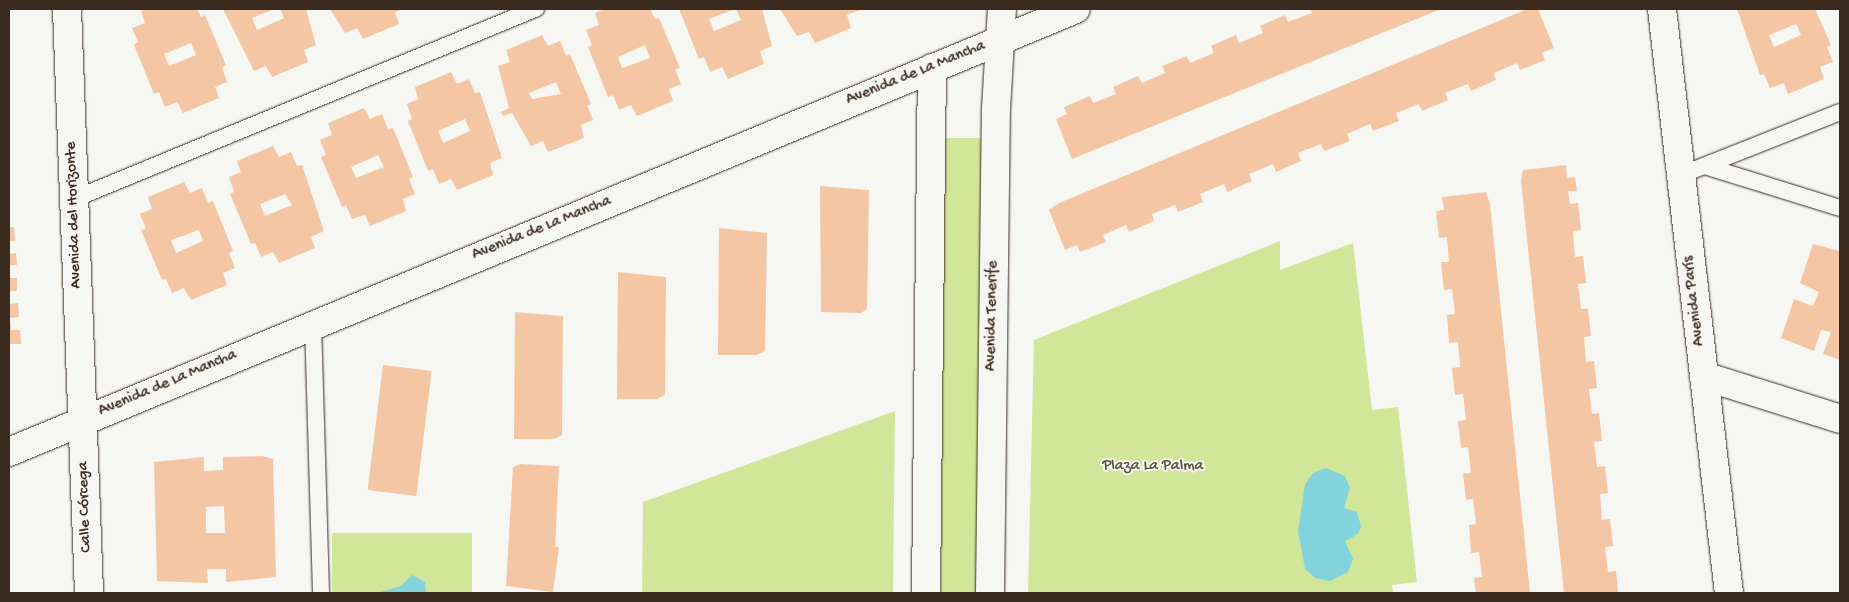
<!DOCTYPE html>
<html>
<head>
<meta charset="utf-8">
<style>
  body { margin:0 }
  #map { position:relative; width:1849px; height:602px; overflow:hidden; background:#f6f6f2; font-family:"Gochi Hand",sans-serif }
  div>[style] { position:absolute }
  [style*='--x'] { left:calc(var(--x)*1px); top:calc(var(--y)*1px); width:calc(var(--w)*1px); rotate:calc(var(--a)*1deg) }
  .green>* { inset:0; background:#d2e69a; transform-origin:0 0 }
  .water>* { inset:0; background:#83d3dd }
  .building>* { inset:0; background:#f5c6a4; transform-origin:0 0 }
  .roads { filter:drop-shadow(0 0 1px #3b2a1e) drop-shadow(0 0 1px #3b2a1e) }
  .lane>* { height:16px; margin:-8px; padding:0 8px; transform-origin:8px; border-radius:8px; background:#f6f6f2 }
  .street>* { height:28px; margin:-14px; padding:0 14px; transform-origin:14px; border-radius:14px; background:#f6f6f2 }
  .secondary>* { height:28px; margin:-14px; padding:0 14px; transform-origin:14px; border-radius:14px; background:#f6f6f2 }
  span { translate:-50% -50%; white-space:nowrap; text-align:center; line-height:1.15; -webkit-text-stroke:4px #f6f6f2; paint-order:stroke }
  .street-label { font-size:16px; color:#3b2a1e }
  .park-label { font-size:16px; color:#595037 }
  .frame { position:absolute; inset:0; border:10px solid #3b2a1e; pointer-events:none }
</style>
</head>
<body>
<div id="map">
  <div class="green">
    <i style="left:981px;top:138px;width:455px;height:40px;rotate:90deg"></i>
    <i style="clip-path:polygon(1280px 241px,1280px 270px,1353px 243px,1372px 410px,1398px 407px,1417px 582px,1392px 585px,1393px 593px,1028px 593px,1034px 340px)"></i>
    <i style="clip-path:polygon(895px 411px,893px 593px,642px 593px,643px 502px)"></i>
    <i style="left:472px;top:533px;width:60px;height:140px;rotate:90deg"></i>
  </div>
  <div class="water">
    <i style="clip-path:polygon(1326px 468px,1345px 476px,1350px 488px,1344px 508px,1357px 512px,1361px 526px,1358px 534px,1345px 541px,1353px 559px,1348px 572px,1330px 581px,1315px 578px,1305px 569px,1298px 531px,1305px 484px,1313px 473px)"></i>
    <i style="clip-path:polygon(412px 575px,425px 582px,426px 593px,377px 593px,401px 586px)"></i>
  </div>
  <div class="building">
    <i style="clip-path:polygon(evenodd,146px 9px,197px 9px,201px 17px,205px 15px,226px 65px,222px 67px,227px 82px,215px 87px,219px 98px,183px 113px,177px 102px,165px 107px,159px 92px,154px 94px,134px 45px,138px 42px,132px 28px,145px 23px,141px 11px,146px 9px,191px 43px,196px 55px,169px 66px,164px 54px,191px 43px)"></i>
    <i style="clip-path:polygon(223px 9px,274px 9px,252px 18px,257px 30px,284px 18px,280px 9px,306px 9px,316px 45px,304px 50px,308px 62px,272px 77px,266px 66px,254px 71px)"></i>
    <i style="clip-path:polygon(330px 9px,404px 9px,395px 12px,399px 24px,363px 39px,357px 28px,345px 33px)"></i>
    <i style="clip-path:polygon(evenodd,605px 9px,650px 9px,655px 19px,659px 18px,680px 68px,675px 69px,681px 84px,669px 89px,673px 101px,637px 116px,631px 105px,619px 110px,613px 95px,608px 97px,588px 47px,592px 45px,586px 30px,599px 25px,595px 13px,605px 9px,645px 45px,650px 58px,622px 68px,618px 57px,645px 45px)"></i>
    <i style="clip-path:polygon(679px 9px,735px 9px,709px 19px,714px 31px,741px 20px,736px 9px,762px 9px,772px 46px,760px 51px,764px 64px,728px 79px,722px 67px,710px 72px,704px 57px,699px 59px)"></i>
    <i style="clip-path:polygon(780px 9px,859px 9px,860px 10px,847px 15px,851px 28px,815px 43px,809px 32px,797px 36px)"></i>
    <i style="clip-path:polygon(1310px 9px,1441px 9px,1072px 159px,1056px 119px,1067px 114px,1064px 107px,1090px 96px,1093px 103px,1116px 94px,1113px 87px,1138px 76px,1142px 83px,1165px 73px,1162px 66px,1187px 56px,1190px 63px,1214px 53px,1211px 46px,1236px 35px,1239px 43px,1263px 33px,1260px 26px,1285px 15px,1288px 22px,1312px 13px)"></i>
    <i style="clip-path:polygon(1538px 9px,1554px 48px,1542px 53px,1545px 60px,1520px 70px,1517px 63px,1494px 73px,1496px 80px,1471px 91px,1468px 84px,1445px 93px,1448px 100px,1422px 111px,1419px 104px,1396px 113px,1399px 121px,1373px 131px,1370px 124px,1347px 134px,1350px 141px,1324px 151px,1321px 144px,1298px 153px,1301px 161px,1276px 172px,1273px 164px,1249px 174px,1252px 181px,1227px 192px,1224px 184px,1200px 194px,1203px 202px,1178px 212px,1175px 205px,1152px 214px,1154px 221px,1129px 232px,1126px 225px,1103px 235px,1106px 242px,1080px 252px,1077px 245px,1065px 250px,1049px 210px,1059px 203px,1525px 10px)"></i>
    <i style="clip-path:polygon(evenodd,1737px 9px,1815px 9px,1831px 45px,1827px 47px,1833px 62px,1820px 67px,1824px 79px,1788px 94px,1784px 83px,1770px 88px,1764px 74px,1760px 75px,1737px 9px,1796px 24px,1801px 35px,1774px 47px,1769px 35px,1796px 24px)"></i>
    <i style="clip-path:polygon(evenodd,542px 35px,548px 46px,560px 41px,566px 56px,570px 54px,591px 104px,587px 106px,593px 120px,581px 125px,584px 138px,548px 152px,543px 141px,531px 146px,512px 113px,503px 116px,501px 112px,509px 108px,498px 66px,510px 62px,506px 50px,542px 35px,556px 82px,561px 94px,532px 99px,529px 93px,556px 82px)"></i>
    <i style="clip-path:polygon(evenodd,451px 72px,457px 84px,469px 79px,475px 93px,480px 92px,502px 158px,490px 163px,493px 175px,457px 190px,451px 179px,439px 184px,433px 169px,428px 171px,408px 121px,412px 119px,407px 104px,418px 99px,415px 87px,451px 72px,465px 119px,470px 131px,443px 143px,438px 131px,465px 119px)"></i>
    <i style="clip-path:polygon(evenodd,364px 108px,370px 119px,382px 114px,388px 129px,393px 128px,413px 177px,409px 179px,415px 194px,403px 199px,406px 211px,370px 226px,365px 215px,352px 219px,346px 205px,342px 207px,321px 157px,326px 155px,320px 140px,332px 135px,328px 123px,364px 108px,378px 155px,384px 167px,356px 178px,351px 167px,378px 155px)"></i>
    <i style="clip-path:polygon(evenodd,273px 146px,279px 157px,291px 152px,297px 166px,302px 165px,324px 231px,311px 237px,315px 248px,279px 263px,273px 252px,261px 257px,255px 243px,251px 244px,230px 194px,234px 192px,229px 177px,241px 172px,237px 161px,273px 146px,285px 194px,292px 205px,265px 216px,260px 204px,285px 194px)"></i>
    <i style="clip-path:polygon(1566px 165px,1567px 178px,1575px 177px,1577px 191px,1568px 191px,1570px 204px,1578px 203px,1581px 230px,1573px 231px,1575px 257px,1583px 256px,1586px 283px,1578px 284px,1581px 309px,1588px 309px,1591px 336px,1584px 337px,1586px 362px,1594px 361px,1597px 388px,1589px 389px,1592px 414px,1599px 413px,1602px 441px,1594px 442px,1597px 467px,1605px 466px,1608px 493px,1600px 494px,1602px 520px,1610px 519px,1613px 546px,1605px 547px,1608px 572px,1616px 571px,1618px 593px,1564px 593px,1521px 181px,1523px 170px)"></i>
    <i style="clip-path:polygon(evenodd,184px 182px,190px 193px,202px 188px,208px 203px,213px 201px,233px 251px,229px 253px,235px 268px,223px 273px,227px 285px,191px 300px,184px 288px,172px 293px,166px 279px,162px 280px,141px 230px,146px 229px,140px 214px,152px 209px,148px 197px,184px 182px,199px 230px,203px 241px,176px 253px,171px 240px,199px 230px)"></i>
    <i style="clip-path:polygon(820px 186px,869px 190px,867px 309px,861px 313px,821px 312px)"></i>
    <i style="clip-path:polygon(1486px 192px,1490px 204px,1530px 593px,1476px 593px,1474px 578px,1482px 577px,1479px 552px,1471px 553px,1469px 525px,1476px 524px,1473px 499px,1466px 500px,1463px 473px,1471px 473px,1468px 447px,1461px 448px,1458px 421px,1466px 420px,1463px 394px,1455px 395px,1452px 368px,1460px 367px,1458px 342px,1449px 343px,1447px 315px,1455px 314px,1452px 289px,1444px 290px,1441px 262px,1449px 262px,1447px 237px,1439px 238px,1436px 211px,1444px 210px,1442px 197px)"></i>
    <i style="clip-path:polygon(9px 227px,14px 227px,15px 241px,9px 241px)"></i>
    <i style="clip-path:polygon(719px 228px,767px 233px,765px 351px,757px 355px,718px 355px)"></i>
    <i style="clip-path:polygon(1813px 244px,1840px 251px,1840px 360px,1823px 354px,1831px 332px,1821px 330px,1814px 351px,1781px 338px,1794px 299px,1813px 306px,1819px 292px,1800px 283px)"></i>
    <i style="clip-path:polygon(16px 253px,17px 265px,9px 265px,9px 254px)"></i>
    <i style="clip-path:polygon(618px 272px,666px 277px,665px 395px,657px 399px,617px 399px)"></i>
    <i style="left:9px;top:278px;width:8px;height:13px"></i>
    <i style="clip-path:polygon(18px 303px,19px 317px,10px 318px,11px 330px,20px 330px,21px 344px,9px 344px,9px 304px)"></i>
    <i style="clip-path:polygon(515px 312px,563px 316px,562px 435px,554px 439px,514px 439px)"></i>
    <i style="left:383px;top:365px;width:49px;height:126px;rotate:7deg"></i>
    <i style="clip-path:polygon(evenodd,262px 456px,273px 459px,276px 577px,226px 582px,226px 569px,207px 569px,208px 583px,157px 581px,154px 462px,204px 457px,204px 471px,223px 470px,223px 457px,262px 456px,224px 506px,225px 533px,206px 533px,206px 507px,224px 506px)"></i>
    <i style="clip-path:polygon(520px 464px,559px 466px,555px 547px,559px 547px,553px 592px,506px 586px,513px 467px)"></i>
  </div>
  <div class="roads">
    <div class="lane">
      <i style="--x:1705;--y:166;--w:141;--a:17.3"></i>
      <i style="--x:1681;--y:175;--w:171;--a:-21.6"></i>
      <i style="--x:74;--y:199;--w:500;--a:-22.4"></i>
      <i style="--x:313;--y:323;--w:270;--a:88.3"></i>
    </div>
    <div class="street">
      <i style="--x:67;--y:9;--w:584;--a:87.84"></i>
      <i style="--x:1704;--y:376;--w:143;--a:17.5"></i>
      <i style="--x:926;--y:593;--w:525;--a:-89.35"></i>
      <i style="--x:990;--y:593;--w:484;--a:-89.3"></i>
      <i style="--x:996;--y:109;--w:100;--a:-86.6"></i>
    </div>
    <div class="secondary">
      <i style="--x:1662;--y:9;--w:588;--a:83.46"></i>
      <i style="--x:9;--y:452;--w:1155;--a:-22.55"></i>
    </div>
  </div>
  <div class="street-label">
    <span style="left:916px;top:74px;rotate:-22deg">Avenida de La Mancha</span>
    <span style="left:75px;top:215px;rotate:-92deg">Avenida del Horizonte</span>
    <span style="left:542px;top:229px;rotate:-22deg">Avenida de La Mancha</span>
    <span style="left:1695px;top:301px;rotate:-97deg">Avenida París</span>
    <span style="left:993px;top:316px;rotate:-89deg">Avenida Tenerife</span>
    <span style="left:168px;top:384px;rotate:-23deg">Avenida de La Mancha</span>
    <span style="left:86px;top:507px;rotate:-92deg">Calle Córcega</span>
  </div>
  <div class="park-label">
    <span style="left:1153px;top:467px">Plaza La Palma</span>
  </div>
  <div class="frame"></div>
</div>
</body>
</html>
